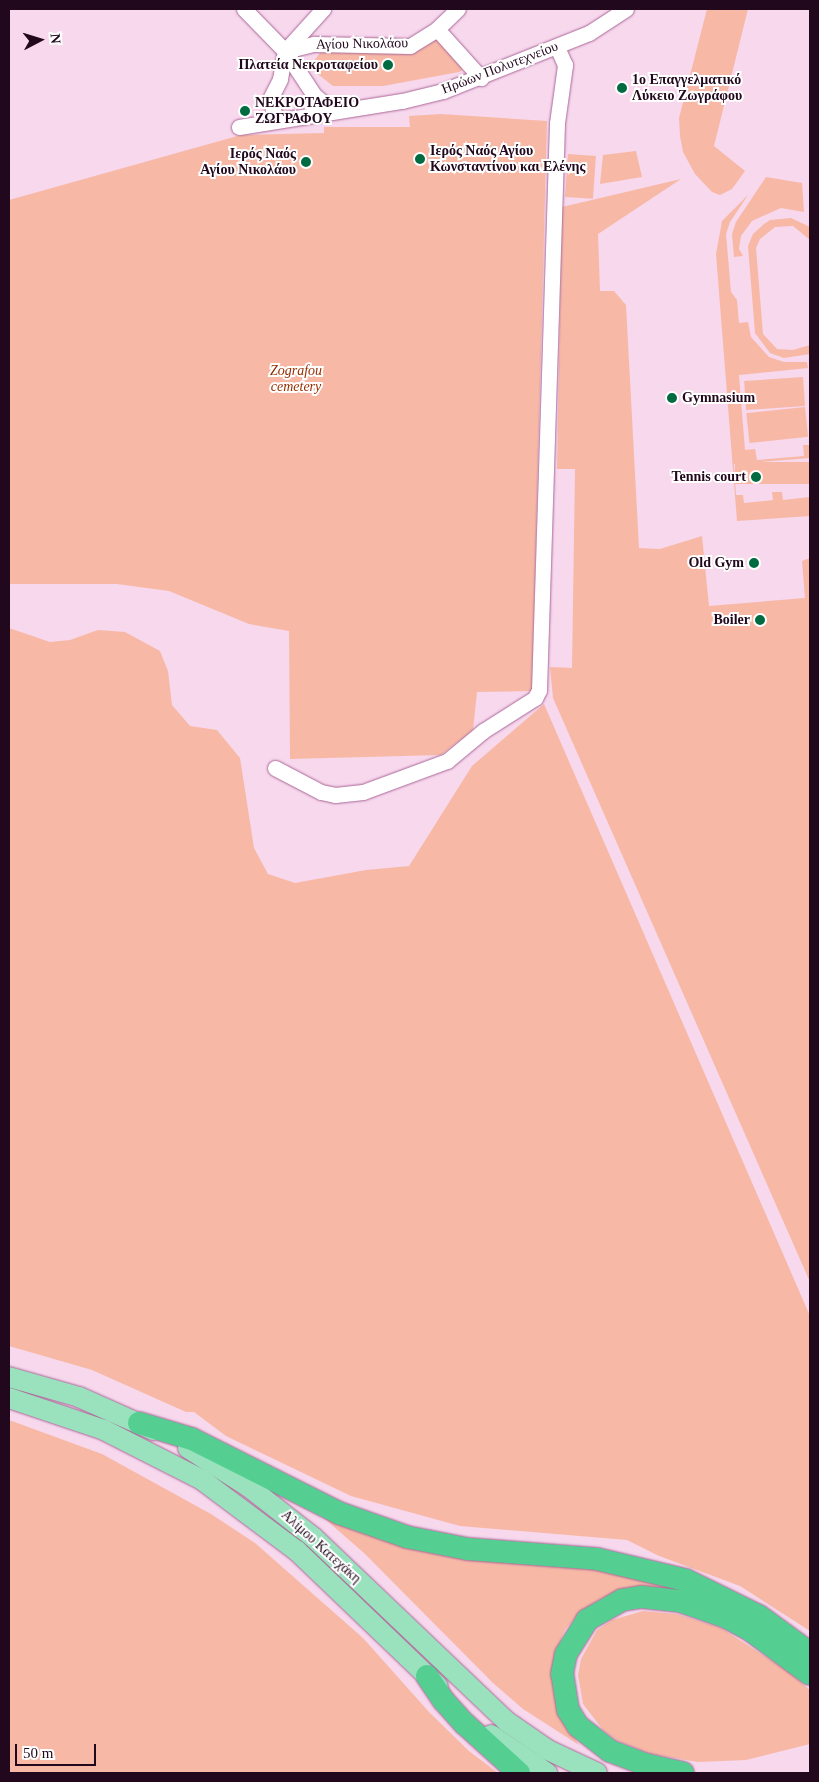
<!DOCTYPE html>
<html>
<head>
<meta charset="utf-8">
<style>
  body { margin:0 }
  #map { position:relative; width:819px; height:1782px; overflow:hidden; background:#f7d8ed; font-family:Georgia,serif }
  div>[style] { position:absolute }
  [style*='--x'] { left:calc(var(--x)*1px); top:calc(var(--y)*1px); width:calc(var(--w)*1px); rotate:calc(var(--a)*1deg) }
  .green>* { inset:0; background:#f7b9a6; transform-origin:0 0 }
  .roads { filter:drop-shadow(0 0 1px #ab6698) drop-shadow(0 0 1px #ab6698) }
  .minor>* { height:15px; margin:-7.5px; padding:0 7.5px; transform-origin:7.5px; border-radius:7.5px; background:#fff }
  .major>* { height:20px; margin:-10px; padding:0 10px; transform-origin:10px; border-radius:10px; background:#99e2bd }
  .highway>* { height:22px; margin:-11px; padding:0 11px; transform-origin:11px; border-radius:11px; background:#55cf91 }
  .dots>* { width:14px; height:14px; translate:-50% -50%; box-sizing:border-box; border:2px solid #fff; border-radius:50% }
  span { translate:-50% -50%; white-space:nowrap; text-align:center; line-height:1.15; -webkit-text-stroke:4px #fff; paint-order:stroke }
  .street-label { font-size:14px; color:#22081c }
  .poi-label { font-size:14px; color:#22081c; font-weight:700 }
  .right { translate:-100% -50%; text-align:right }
  .left { translate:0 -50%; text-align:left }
  .park-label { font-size:14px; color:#982e01; font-style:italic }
  .frame { position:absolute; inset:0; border:10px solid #22081c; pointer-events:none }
  .north { position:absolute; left:15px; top:15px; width:50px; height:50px; -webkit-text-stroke:4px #fff; paint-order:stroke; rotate:85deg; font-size:14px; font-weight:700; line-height:20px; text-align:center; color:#22081c }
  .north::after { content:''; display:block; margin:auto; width:18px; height:22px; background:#22081c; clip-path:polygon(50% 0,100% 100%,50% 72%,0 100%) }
  .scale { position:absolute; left:15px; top:1744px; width:81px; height:22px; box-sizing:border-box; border:2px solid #22081c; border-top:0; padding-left:6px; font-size:15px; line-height:18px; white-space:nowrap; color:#22081c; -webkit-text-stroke:4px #fff; paint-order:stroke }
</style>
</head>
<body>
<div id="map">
  <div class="green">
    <i style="clip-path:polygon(707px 9px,748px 9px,714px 146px,745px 171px,732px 189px,720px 195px,712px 192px,695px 174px,683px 152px,680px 136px,679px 118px)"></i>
    <i style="clip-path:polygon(436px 38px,465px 68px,459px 72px,383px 86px,333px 86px,314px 71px,314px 61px,320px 53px,329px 51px)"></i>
    <i style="clip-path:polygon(441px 114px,547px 121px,532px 691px,477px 692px,473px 730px,441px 755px,290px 759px,289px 631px,249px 624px,169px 591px,117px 584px,9px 584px,9px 200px,241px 135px,324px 133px,324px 127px,410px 127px,409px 116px)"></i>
    <i style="clip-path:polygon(636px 151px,642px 177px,600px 184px,603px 155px)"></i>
    <i style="left:568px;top:154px;width:28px;height:43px;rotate:4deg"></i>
    <i style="clip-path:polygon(766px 177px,802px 183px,804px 212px,781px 208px,752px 221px,741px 236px,739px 249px,743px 256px,734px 257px,732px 234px,736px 222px)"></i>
    <i style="clip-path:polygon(681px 179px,598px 234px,600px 291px,614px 291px,626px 305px,639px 548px,660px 549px,702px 536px,709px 606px,805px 598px,802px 561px,810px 558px,810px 1282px,553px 698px,550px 667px,572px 668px,575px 469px,557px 469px,562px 207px)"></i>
    <i style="clip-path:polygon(748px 195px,730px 222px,726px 234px,731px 292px,737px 300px,739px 323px,748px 322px,751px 337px,769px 357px,784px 362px,807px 362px,808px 368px,739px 375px,745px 450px,755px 449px,757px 460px,804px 456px,803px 445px,810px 445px,810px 458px,734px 464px,736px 495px,743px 495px,744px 503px,773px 500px,772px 492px,782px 492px,783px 500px,810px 497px,810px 516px,737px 521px,716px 254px,722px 221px)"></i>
    <i style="clip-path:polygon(791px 218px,810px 227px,810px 240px,793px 226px,775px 227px,760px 239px,756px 248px,763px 334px,777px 349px,793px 350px,810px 345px,810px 354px,784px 358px,770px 353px,755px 333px,748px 246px,753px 234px,764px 224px,770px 220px)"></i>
    <i style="left:803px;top:377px;width:29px;height:59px;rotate:86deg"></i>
    <i style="left:805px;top:407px;width:30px;height:59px;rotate:84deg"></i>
    <i style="left:810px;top:462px;width:22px;height:75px;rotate:90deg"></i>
    <i style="clip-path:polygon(9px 628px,50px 642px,70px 640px,98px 630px,125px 632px,160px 651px,168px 671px,172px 705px,190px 726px,217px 730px,240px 758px,254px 848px,268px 874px,295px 883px,366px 870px,409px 866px,472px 766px,544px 704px,810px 1316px,810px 1631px,740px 1586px,659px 1556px,627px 1540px,460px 1526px,351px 1496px,226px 1436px,194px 1412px,186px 1412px,92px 1370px,9px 1346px)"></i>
    <i style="clip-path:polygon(9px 1420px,102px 1454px,211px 1514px,255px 1543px,363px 1638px,429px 1712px,469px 1751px,498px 1773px,9px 1773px)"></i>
    <i style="clip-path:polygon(310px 1506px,653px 1577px,776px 1640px,620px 1592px,600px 1599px,580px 1612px,565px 1630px,556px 1651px,552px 1673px,559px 1714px,579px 1745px,523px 1709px,493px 1683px,364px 1553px)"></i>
    <i style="clip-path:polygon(643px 1611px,677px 1614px,721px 1628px,786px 1670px,810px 1690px,810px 1744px,746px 1760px,698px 1762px,651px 1754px,616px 1740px,603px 1730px,583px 1704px,578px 1675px,581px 1659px,597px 1630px,612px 1620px)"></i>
  </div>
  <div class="roads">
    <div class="minor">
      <i style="--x:244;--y:9;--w:59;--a:45.7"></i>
      <i style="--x:285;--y:51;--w:53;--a:56.6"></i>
      <i style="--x:314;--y:95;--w:25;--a:40"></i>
      <i style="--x:437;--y:29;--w:66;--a:48.1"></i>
      <i style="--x:285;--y:51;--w:30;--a:-14"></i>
      <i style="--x:314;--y:44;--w:96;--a:1.2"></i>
      <i style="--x:410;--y:46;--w:32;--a:-32"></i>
      <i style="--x:437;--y:29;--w:29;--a:-44"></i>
      <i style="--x:278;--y:120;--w:10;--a:-119"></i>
      <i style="--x:273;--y:111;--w:14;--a:-98"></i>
      <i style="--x:271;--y:97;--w:20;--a:-63"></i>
      <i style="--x:280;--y:79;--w:28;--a:-80"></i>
      <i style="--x:285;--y:51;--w:57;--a:-47.9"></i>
      <i style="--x:239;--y:127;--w:165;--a:-9.1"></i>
      <i style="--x:402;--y:101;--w:42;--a:-13.7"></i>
      <i style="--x:443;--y:91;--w:157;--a:-21.7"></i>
      <i style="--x:589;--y:33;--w:44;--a:-33"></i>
      <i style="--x:275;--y:768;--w:52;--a:27.6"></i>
      <i style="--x:321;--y:792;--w:14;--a:12"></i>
      <i style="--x:335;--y:795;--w:28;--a:-6"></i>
      <i style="--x:363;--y:792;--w:90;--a:-20.3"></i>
      <i style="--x:447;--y:761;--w:47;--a:-39.8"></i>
      <i style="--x:483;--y:731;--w:62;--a:-32.4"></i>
      <i style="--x:535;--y:698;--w:9;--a:-63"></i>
      <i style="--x:539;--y:690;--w:567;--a:-88.18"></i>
      <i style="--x:557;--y:123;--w:59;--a:-82.1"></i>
      <i style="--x:565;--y:65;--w:20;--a:-114"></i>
    </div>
    <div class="major">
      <i style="--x:9;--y:1377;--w:73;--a:15.9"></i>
      <i style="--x:79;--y:1397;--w:81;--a:24"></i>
      <i style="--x:9;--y:1398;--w:100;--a:18.6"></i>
      <i style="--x:104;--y:1430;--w:110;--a:27"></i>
      <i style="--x:202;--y:1480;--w:119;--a:36.8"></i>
      <i style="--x:297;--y:1551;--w:195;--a:43.8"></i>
      <i style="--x:188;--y:1448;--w:72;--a:32.6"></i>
      <i style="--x:249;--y:1487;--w:81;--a:38"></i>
      <i style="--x:313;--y:1537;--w:267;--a:43.6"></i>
      <i style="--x:506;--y:1721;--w:51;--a:34.6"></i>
      <i style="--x:548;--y:1750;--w:54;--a:25.1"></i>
      <i style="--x:491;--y:1735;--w:68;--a:34.2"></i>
    </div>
    <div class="highway">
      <i style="--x:139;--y:1423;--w:55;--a:16.8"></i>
      <i style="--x:192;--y:1439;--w:165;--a:26.7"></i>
      <i style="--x:339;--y:1513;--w:72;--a:19.4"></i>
      <i style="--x:407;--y:1537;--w:62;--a:11.1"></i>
      <i style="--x:468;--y:1549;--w:129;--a:4.4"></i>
      <i style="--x:597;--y:1559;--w:91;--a:13.3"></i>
      <i style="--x:686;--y:1580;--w:81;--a:26.3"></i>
      <i style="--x:759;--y:1616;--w:63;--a:36"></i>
      <i style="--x:427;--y:1676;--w:30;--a:56"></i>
      <i style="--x:444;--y:1701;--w:31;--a:48"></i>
      <i style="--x:465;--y:1724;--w:73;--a:42.2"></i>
      <i style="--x:683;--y:1773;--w:37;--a:-167"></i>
      <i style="--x:647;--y:1765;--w:40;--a:-159"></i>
      <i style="--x:610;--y:1751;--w:41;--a:-142"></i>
      <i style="--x:578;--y:1726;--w:19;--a:-122"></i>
      <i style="--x:568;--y:1710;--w:36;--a:-99"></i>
      <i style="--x:562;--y:1674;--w:20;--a:-79"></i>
      <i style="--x:566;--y:1654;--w:40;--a:-58"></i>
      <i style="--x:587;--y:1620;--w:40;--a:-29.7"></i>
      <i style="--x:622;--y:1600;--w:20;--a:-9"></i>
      <i style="--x:642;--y:1597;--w:38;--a:6"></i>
      <i style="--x:680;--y:1601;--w:49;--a:19.2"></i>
      <i style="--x:726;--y:1617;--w:27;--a:28"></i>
      <i style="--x:750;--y:1630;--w:74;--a:36.3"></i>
    </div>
  </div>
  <div class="dots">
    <i style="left:388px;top:65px;background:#006a40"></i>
    <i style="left:622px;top:88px;background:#006a40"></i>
    <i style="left:245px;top:111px;background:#006a40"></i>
    <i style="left:420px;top:159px;background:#006a40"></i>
    <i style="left:306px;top:162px;background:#006a40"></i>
    <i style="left:672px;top:398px;background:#006a40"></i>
    <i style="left:756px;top:477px;background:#006a40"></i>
    <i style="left:754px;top:563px;background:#006a40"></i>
    <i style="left:760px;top:620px;background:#006a40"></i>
  </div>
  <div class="street-label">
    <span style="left:362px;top:44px;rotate:-1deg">Αγίου Νικολάου</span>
    <span style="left:500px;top:68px;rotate:-21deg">Ηρώων Πολυτεχνείου</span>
    <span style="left:321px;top:1547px;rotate:42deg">Αλίμου Κατεχάκη</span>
  </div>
  <div class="poi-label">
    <span class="right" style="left:378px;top:65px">Πλατεία Νεκροταφείου</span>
    <span class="left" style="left:632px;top:88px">1ο Επαγγελματικό<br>Λύκειο Ζωγράφου</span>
    <span class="left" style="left:255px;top:111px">ΝΕΚΡΟΤΑΦΕΙΟ<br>ΖΩΓΡΑΦΟΥ</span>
    <span class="left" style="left:430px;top:159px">Ιερός Ναός Αγίου<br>Κωνσταντίνου και Ελένης</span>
    <span class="right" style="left:296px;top:162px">Ιερός Ναός<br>Αγίου Νικολάου</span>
    <span class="left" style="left:682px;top:398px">Gymnasium</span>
    <span class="right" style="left:746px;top:477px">Tennis court</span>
    <span class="right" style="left:744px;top:563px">Old Gym</span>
    <span class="right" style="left:750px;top:620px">Boiler</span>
  </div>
  <div class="park-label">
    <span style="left:296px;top:379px">Zografou<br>cemetery</span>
  </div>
  <div class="frame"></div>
  <div class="north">N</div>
  <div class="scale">50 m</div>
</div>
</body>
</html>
